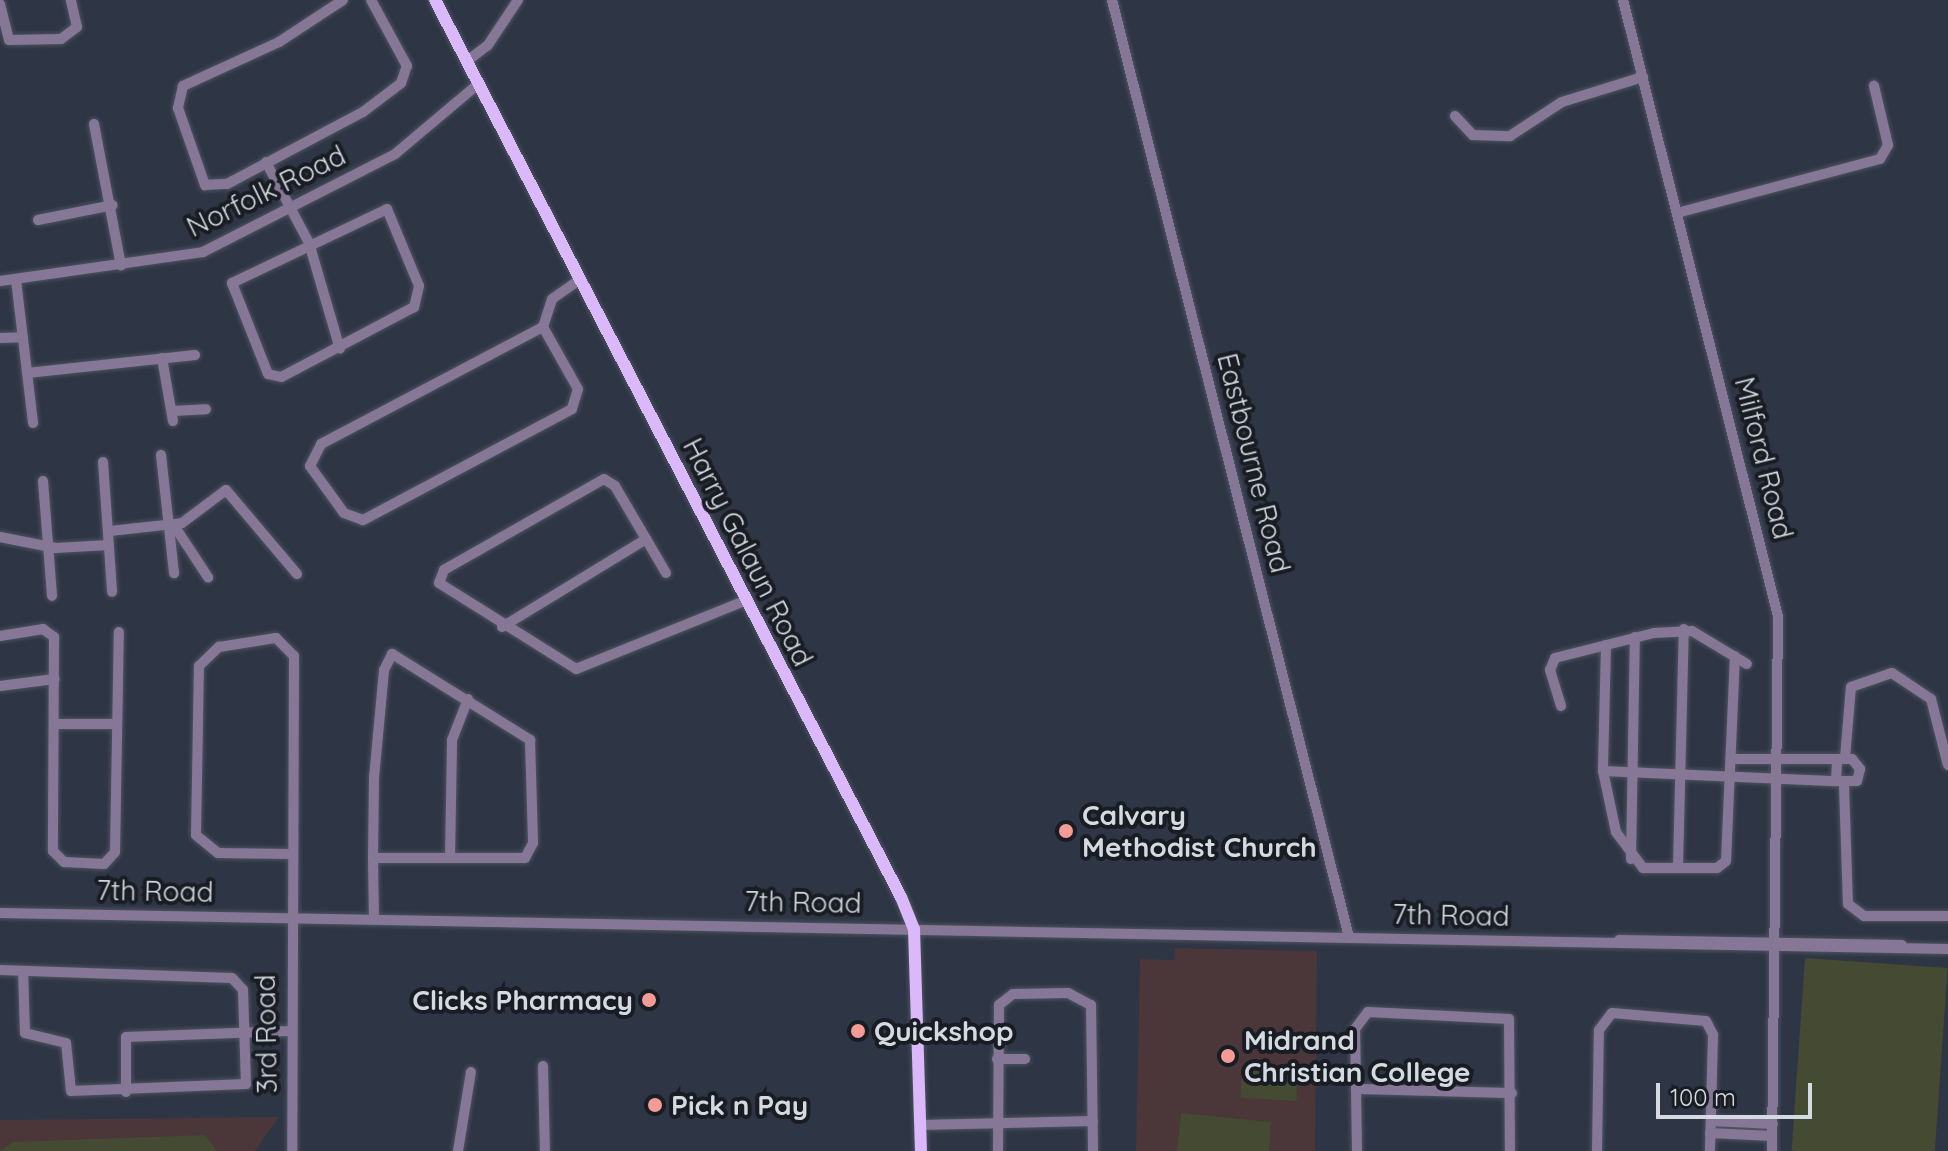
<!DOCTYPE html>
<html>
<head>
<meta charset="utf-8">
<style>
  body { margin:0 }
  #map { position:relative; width:1948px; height:1151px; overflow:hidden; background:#2e3544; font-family:Quicksand,sans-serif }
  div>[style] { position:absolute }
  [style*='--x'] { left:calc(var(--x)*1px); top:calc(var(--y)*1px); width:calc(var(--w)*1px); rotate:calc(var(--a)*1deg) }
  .education>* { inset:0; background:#4b363a }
  .green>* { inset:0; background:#454a32; transform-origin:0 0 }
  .roads { filter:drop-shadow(0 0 2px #4c5360) drop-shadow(0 0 2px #4c5360) }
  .minor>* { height:10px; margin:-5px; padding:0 5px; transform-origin:5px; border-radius:5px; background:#877797 }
  .major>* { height:12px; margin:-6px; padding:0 6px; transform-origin:6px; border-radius:6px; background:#dab8fa }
  .dots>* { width:22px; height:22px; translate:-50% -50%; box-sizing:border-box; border:4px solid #191d23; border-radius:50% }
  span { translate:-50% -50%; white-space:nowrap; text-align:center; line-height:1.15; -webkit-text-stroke:8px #191d23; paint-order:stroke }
  .street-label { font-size:28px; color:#d4d9e2 }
  .poi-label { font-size:28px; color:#d4d9e2; font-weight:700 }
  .left { translate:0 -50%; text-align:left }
  .right { translate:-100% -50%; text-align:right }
  .scale { position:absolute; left:1656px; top:1083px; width:156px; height:36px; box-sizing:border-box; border:4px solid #d4d9e2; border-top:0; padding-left:10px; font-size:24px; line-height:28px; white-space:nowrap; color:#d4d9e2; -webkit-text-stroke:6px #191d23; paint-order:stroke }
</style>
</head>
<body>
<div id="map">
  <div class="education">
    <i style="clip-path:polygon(1175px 948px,1317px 951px,1315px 1151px,1136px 1151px,1140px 959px,1174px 960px)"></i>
    <i style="clip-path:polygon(279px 1117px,255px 1151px,0 1151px,0 1120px)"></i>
  </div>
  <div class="green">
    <i style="left:1805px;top:958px;width:143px;height:193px;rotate:4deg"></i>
    <i style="left:1242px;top:1070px;width:56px;height:28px;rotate:3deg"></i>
    <i style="clip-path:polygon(1181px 1113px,1271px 1122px,1269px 1151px,1177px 1151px)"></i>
    <i style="clip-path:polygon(205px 1135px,217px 1151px,0 1151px,13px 1142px)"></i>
  </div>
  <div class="roads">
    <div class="minor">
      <i style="--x:343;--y:0;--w:77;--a:146.7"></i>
      <i style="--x:279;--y:42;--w:106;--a:155.4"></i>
      <i style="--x:183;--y:86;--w:23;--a:103"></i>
      <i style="--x:178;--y:108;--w:82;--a:70.7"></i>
      <i style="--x:205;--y:185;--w:22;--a:-3"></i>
      <i style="--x:227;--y:184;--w:154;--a:-27.9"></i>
      <i style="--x:363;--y:112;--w:48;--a:-37.3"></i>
      <i style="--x:401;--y:83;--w:18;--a:-71"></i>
      <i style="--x:407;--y:66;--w:75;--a:-118.6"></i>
      <i style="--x:1112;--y:0;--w:967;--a:75.81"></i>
      <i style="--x:1623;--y:0;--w:635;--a:75.88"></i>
      <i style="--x:1778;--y:616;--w:535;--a:90.64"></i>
      <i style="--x:0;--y:4;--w:37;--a:76"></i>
      <i style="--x:9;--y:40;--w:52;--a:-1.1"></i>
      <i style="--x:61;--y:39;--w:20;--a:-37"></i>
      <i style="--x:77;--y:27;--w:28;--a:-103"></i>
      <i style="--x:467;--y:61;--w:26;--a:-37"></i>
      <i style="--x:488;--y:45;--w:54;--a:-56.3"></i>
      <i style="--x:1455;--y:116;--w:26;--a:47"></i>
      <i style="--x:1473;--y:135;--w:37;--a:2"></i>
      <i style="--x:1510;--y:136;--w:62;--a:-33.2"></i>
      <i style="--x:1562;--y:102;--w:85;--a:-17.2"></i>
      <i style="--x:94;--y:124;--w:144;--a:79.2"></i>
      <i style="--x:266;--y:162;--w:92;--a:62"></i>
      <i style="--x:309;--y:243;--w:110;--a:73.7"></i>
      <i style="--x:387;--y:209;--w:83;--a:67.4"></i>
      <i style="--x:419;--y:286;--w:22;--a:103"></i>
      <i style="--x:414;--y:307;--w:150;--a:152.2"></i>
      <i style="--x:281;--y:377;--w:13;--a:-167"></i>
      <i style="--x:268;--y:374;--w:98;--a:-111.6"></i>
      <i style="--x:232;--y:283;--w:172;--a:-25.5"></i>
      <i style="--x:1677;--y:213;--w:210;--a:-14.9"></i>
      <i style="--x:1880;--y:159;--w:16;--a:-60"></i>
      <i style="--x:1888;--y:145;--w:61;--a:-103.3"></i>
      <i style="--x:38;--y:220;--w:76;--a:-11.3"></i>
      <i style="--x:16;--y:280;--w:144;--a:83.2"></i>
      <i style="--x:0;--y:281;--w:205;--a:-8.1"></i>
      <i style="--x:203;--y:252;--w:216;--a:-27"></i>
      <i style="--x:395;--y:154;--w:109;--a:-40.1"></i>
      <i style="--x:543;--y:327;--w:71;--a:60.6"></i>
      <i style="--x:578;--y:389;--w:21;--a:107"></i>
      <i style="--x:572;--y:409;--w:237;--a:152"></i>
      <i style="--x:363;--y:520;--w:20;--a:-160"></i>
      <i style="--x:344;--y:513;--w:58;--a:-125.9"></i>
      <i style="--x:310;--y:466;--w:25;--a:-63"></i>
      <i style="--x:321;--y:444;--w:251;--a:-27.8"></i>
      <i style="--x:543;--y:327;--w:29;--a:-72"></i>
      <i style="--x:552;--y:299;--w:35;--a:-35"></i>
      <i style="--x:0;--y:338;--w:23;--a:-2"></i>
      <i style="--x:162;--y:358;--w:64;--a:80.1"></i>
      <i style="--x:27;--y:373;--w:169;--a:-6.1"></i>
      <i style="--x:172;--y:411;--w:34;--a:-3"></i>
      <i style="--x:161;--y:455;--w:119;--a:83.7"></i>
      <i style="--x:103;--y:462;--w:130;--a:86"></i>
      <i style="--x:43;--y:481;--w:115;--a:85.5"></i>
      <i style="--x:173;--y:524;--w:64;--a:56.6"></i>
      <i style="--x:110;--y:531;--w:72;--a:-6.3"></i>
      <i style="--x:182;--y:523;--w:55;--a:-36.9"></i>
      <i style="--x:226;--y:490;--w:110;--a:49.8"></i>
      <i style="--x:0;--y:537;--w:57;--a:11.1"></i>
      <i style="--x:56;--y:548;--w:53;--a:-3.2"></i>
      <i style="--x:666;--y:573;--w:101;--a:-120.4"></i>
      <i style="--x:615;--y:486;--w:13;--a:-148"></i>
      <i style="--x:604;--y:479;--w:184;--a:150.4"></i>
      <i style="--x:444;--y:570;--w:14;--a:111"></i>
      <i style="--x:439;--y:583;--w:162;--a:32.1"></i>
      <i style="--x:576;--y:669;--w:184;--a:-22"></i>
      <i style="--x:502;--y:627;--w:169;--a:-31.4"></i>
      <i style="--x:0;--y:636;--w:44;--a:-9.2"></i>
      <i style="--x:43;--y:629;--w:14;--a:36"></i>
      <i style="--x:54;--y:637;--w:214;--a:90.3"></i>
      <i style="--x:53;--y:851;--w:16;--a:45"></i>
      <i style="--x:64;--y:862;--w:40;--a:2.9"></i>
      <i style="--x:104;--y:864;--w:16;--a:-47"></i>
      <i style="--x:115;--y:852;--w:220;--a:-89"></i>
      <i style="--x:1606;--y:645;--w:126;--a:91.4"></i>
      <i style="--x:1603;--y:771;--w:62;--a:78"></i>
      <i style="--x:1616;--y:832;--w:45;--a:53.1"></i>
      <i style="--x:1643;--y:868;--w:74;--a:0"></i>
      <i style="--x:1717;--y:868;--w:11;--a:-38"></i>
      <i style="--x:1726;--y:861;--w:205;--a:-87.5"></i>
      <i style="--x:392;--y:654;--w:163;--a:31.9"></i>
      <i style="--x:530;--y:740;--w:103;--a:88.3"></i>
      <i style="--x:533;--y:843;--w:17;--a:118"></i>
      <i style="--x:525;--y:858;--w:152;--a:180"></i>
      <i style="--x:373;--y:858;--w:80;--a:-89.3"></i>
      <i style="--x:374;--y:778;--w:108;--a:-84.7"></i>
      <i style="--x:384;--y:670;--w:18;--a:-63"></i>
      <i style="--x:0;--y:686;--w:55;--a:-7.3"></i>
      <i style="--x:1561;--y:706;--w:38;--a:-107"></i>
      <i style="--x:1550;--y:670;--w:13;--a:-67"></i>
      <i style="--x:1555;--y:658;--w:102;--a:-14.2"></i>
      <i style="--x:1654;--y:633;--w:38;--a:-3"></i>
      <i style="--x:1692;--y:631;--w:64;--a:31"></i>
      <i style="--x:55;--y:724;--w:62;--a:0"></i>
      <i style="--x:1845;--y:758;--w:71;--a:-85.2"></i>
      <i style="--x:1851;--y:687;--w:43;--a:-18.9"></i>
      <i style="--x:1892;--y:673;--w:47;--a:33.7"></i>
      <i style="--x:1931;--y:699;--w:68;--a:75.6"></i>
      <i style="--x:1731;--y:759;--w:121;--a:0"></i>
      <i style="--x:1852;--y:759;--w:13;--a:51"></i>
      <i style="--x:1860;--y:769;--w:12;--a:104"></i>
      <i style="--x:1857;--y:781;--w:21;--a:180"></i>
      <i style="--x:1836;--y:781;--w:18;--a:-87"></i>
      <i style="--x:1603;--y:771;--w:233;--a:2.5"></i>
      <i style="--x:1844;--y:785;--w:119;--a:88.1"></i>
      <i style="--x:1848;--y:904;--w:20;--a:37"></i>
      <i style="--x:1864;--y:916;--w:84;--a:0"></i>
      <i style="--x:289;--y:854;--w:71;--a:-179.2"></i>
      <i style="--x:218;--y:853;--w:28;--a:-141"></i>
      <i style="--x:196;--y:835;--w:169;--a:-89"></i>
      <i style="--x:199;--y:666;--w:28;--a:-44"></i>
      <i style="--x:219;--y:647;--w:58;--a:-9"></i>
      <i style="--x:276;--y:638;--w:25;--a:45"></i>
      <i style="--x:294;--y:656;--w:495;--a:90.2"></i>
      <i style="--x:373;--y:858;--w:61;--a:89.1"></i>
      <i style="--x:450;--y:858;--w:118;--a:-89"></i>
      <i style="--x:452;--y:740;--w:44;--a:-68.7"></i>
      <i style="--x:1631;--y:859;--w:222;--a:-89"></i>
      <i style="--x:1678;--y:867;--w:238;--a:-88.6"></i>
      <i style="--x:0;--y:913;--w:1948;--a:1.06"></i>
      <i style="--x:1619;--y:940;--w:283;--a:1"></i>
      <i style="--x:0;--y:970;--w:232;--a:2"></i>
      <i style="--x:232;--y:978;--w:16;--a:47"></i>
      <i style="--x:243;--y:990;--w:94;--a:88.2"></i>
      <i style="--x:246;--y:1084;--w:175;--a:177.7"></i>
      <i style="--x:71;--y:1091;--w:48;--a:-95.9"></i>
      <i style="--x:66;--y:1043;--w:42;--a:-166.3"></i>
      <i style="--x:25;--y:1033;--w:62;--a:-91.8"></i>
      <i style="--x:997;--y:1059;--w:28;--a:0"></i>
      <i style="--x:543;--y:1066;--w:85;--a:88.7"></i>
      <i style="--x:1356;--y:1089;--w:156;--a:1.5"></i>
      <i style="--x:126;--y:1092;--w:55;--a:-90"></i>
      <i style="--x:126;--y:1037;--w:164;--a:-2.1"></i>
      <i style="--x:1711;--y:1121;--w:62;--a:2.8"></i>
      <i style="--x:920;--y:1125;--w:173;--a:-1.3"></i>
      <i style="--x:1710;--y:1133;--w:62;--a:2.8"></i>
      <i style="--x:458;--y:1151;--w:80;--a:-80.7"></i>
      <i style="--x:998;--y:1151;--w:146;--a:-89.6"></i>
      <i style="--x:999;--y:1005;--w:18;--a:-38"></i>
      <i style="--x:1013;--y:994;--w:55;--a:-1"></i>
      <i style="--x:1068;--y:993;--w:26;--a:28"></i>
      <i style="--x:1091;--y:1005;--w:146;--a:89.2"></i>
      <i style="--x:1357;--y:1151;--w:122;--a:-90.9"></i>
      <i style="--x:1355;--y:1029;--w:21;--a:-53"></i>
      <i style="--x:1368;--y:1012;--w:141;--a:2.8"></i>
      <i style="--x:1509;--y:1019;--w:132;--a:89.6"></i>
      <i style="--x:1597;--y:1151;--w:121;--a:-89.1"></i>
      <i style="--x:1599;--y:1030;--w:21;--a:-53"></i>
      <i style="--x:1612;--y:1013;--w:94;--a:4.9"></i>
      <i style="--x:1706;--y:1021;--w:16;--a:63"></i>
      <i style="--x:1713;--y:1035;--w:116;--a:91.5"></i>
    </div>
    <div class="major">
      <i style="--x:435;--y:0;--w:1011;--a:62.55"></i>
      <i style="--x:901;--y:897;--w:35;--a:68"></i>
      <i style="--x:914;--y:929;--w:222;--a:88.2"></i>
    </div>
  </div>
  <div class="dots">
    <i style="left:1066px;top:831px;background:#f59b97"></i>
    <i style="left:649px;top:1000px;background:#f59b97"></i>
    <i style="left:858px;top:1031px;background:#f59b97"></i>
    <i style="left:1228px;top:1056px;background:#f59b97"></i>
    <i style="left:655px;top:1105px;background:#f59b97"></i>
  </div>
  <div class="street-label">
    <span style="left:266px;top:191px;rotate:-26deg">Norfolk Road</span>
    <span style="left:1764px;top:458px;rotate:76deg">Milford Road</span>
    <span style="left:1254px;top:463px;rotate:76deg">Eastbourne Road</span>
    <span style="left:748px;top:552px;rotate:63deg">Harry Galaun Road</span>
    <span style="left:155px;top:891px;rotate:1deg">7th Road</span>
    <span style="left:803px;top:902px;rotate:1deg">7th Road</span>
    <span style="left:1451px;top:915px;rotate:1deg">7th Road</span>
    <span style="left:266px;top:1034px;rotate:-91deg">3rd Road</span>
  </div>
  <div class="poi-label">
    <span class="left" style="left:1082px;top:831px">Calvary<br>Methodist Church</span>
    <span class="right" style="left:633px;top:1000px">Clicks Pharmacy</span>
    <span class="left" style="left:874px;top:1031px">Quickshop</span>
    <span class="left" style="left:1244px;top:1056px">Midrand<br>Christian College</span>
    <span class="left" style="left:671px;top:1105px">Pick n Pay</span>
  </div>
  <div class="scale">100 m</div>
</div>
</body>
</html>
